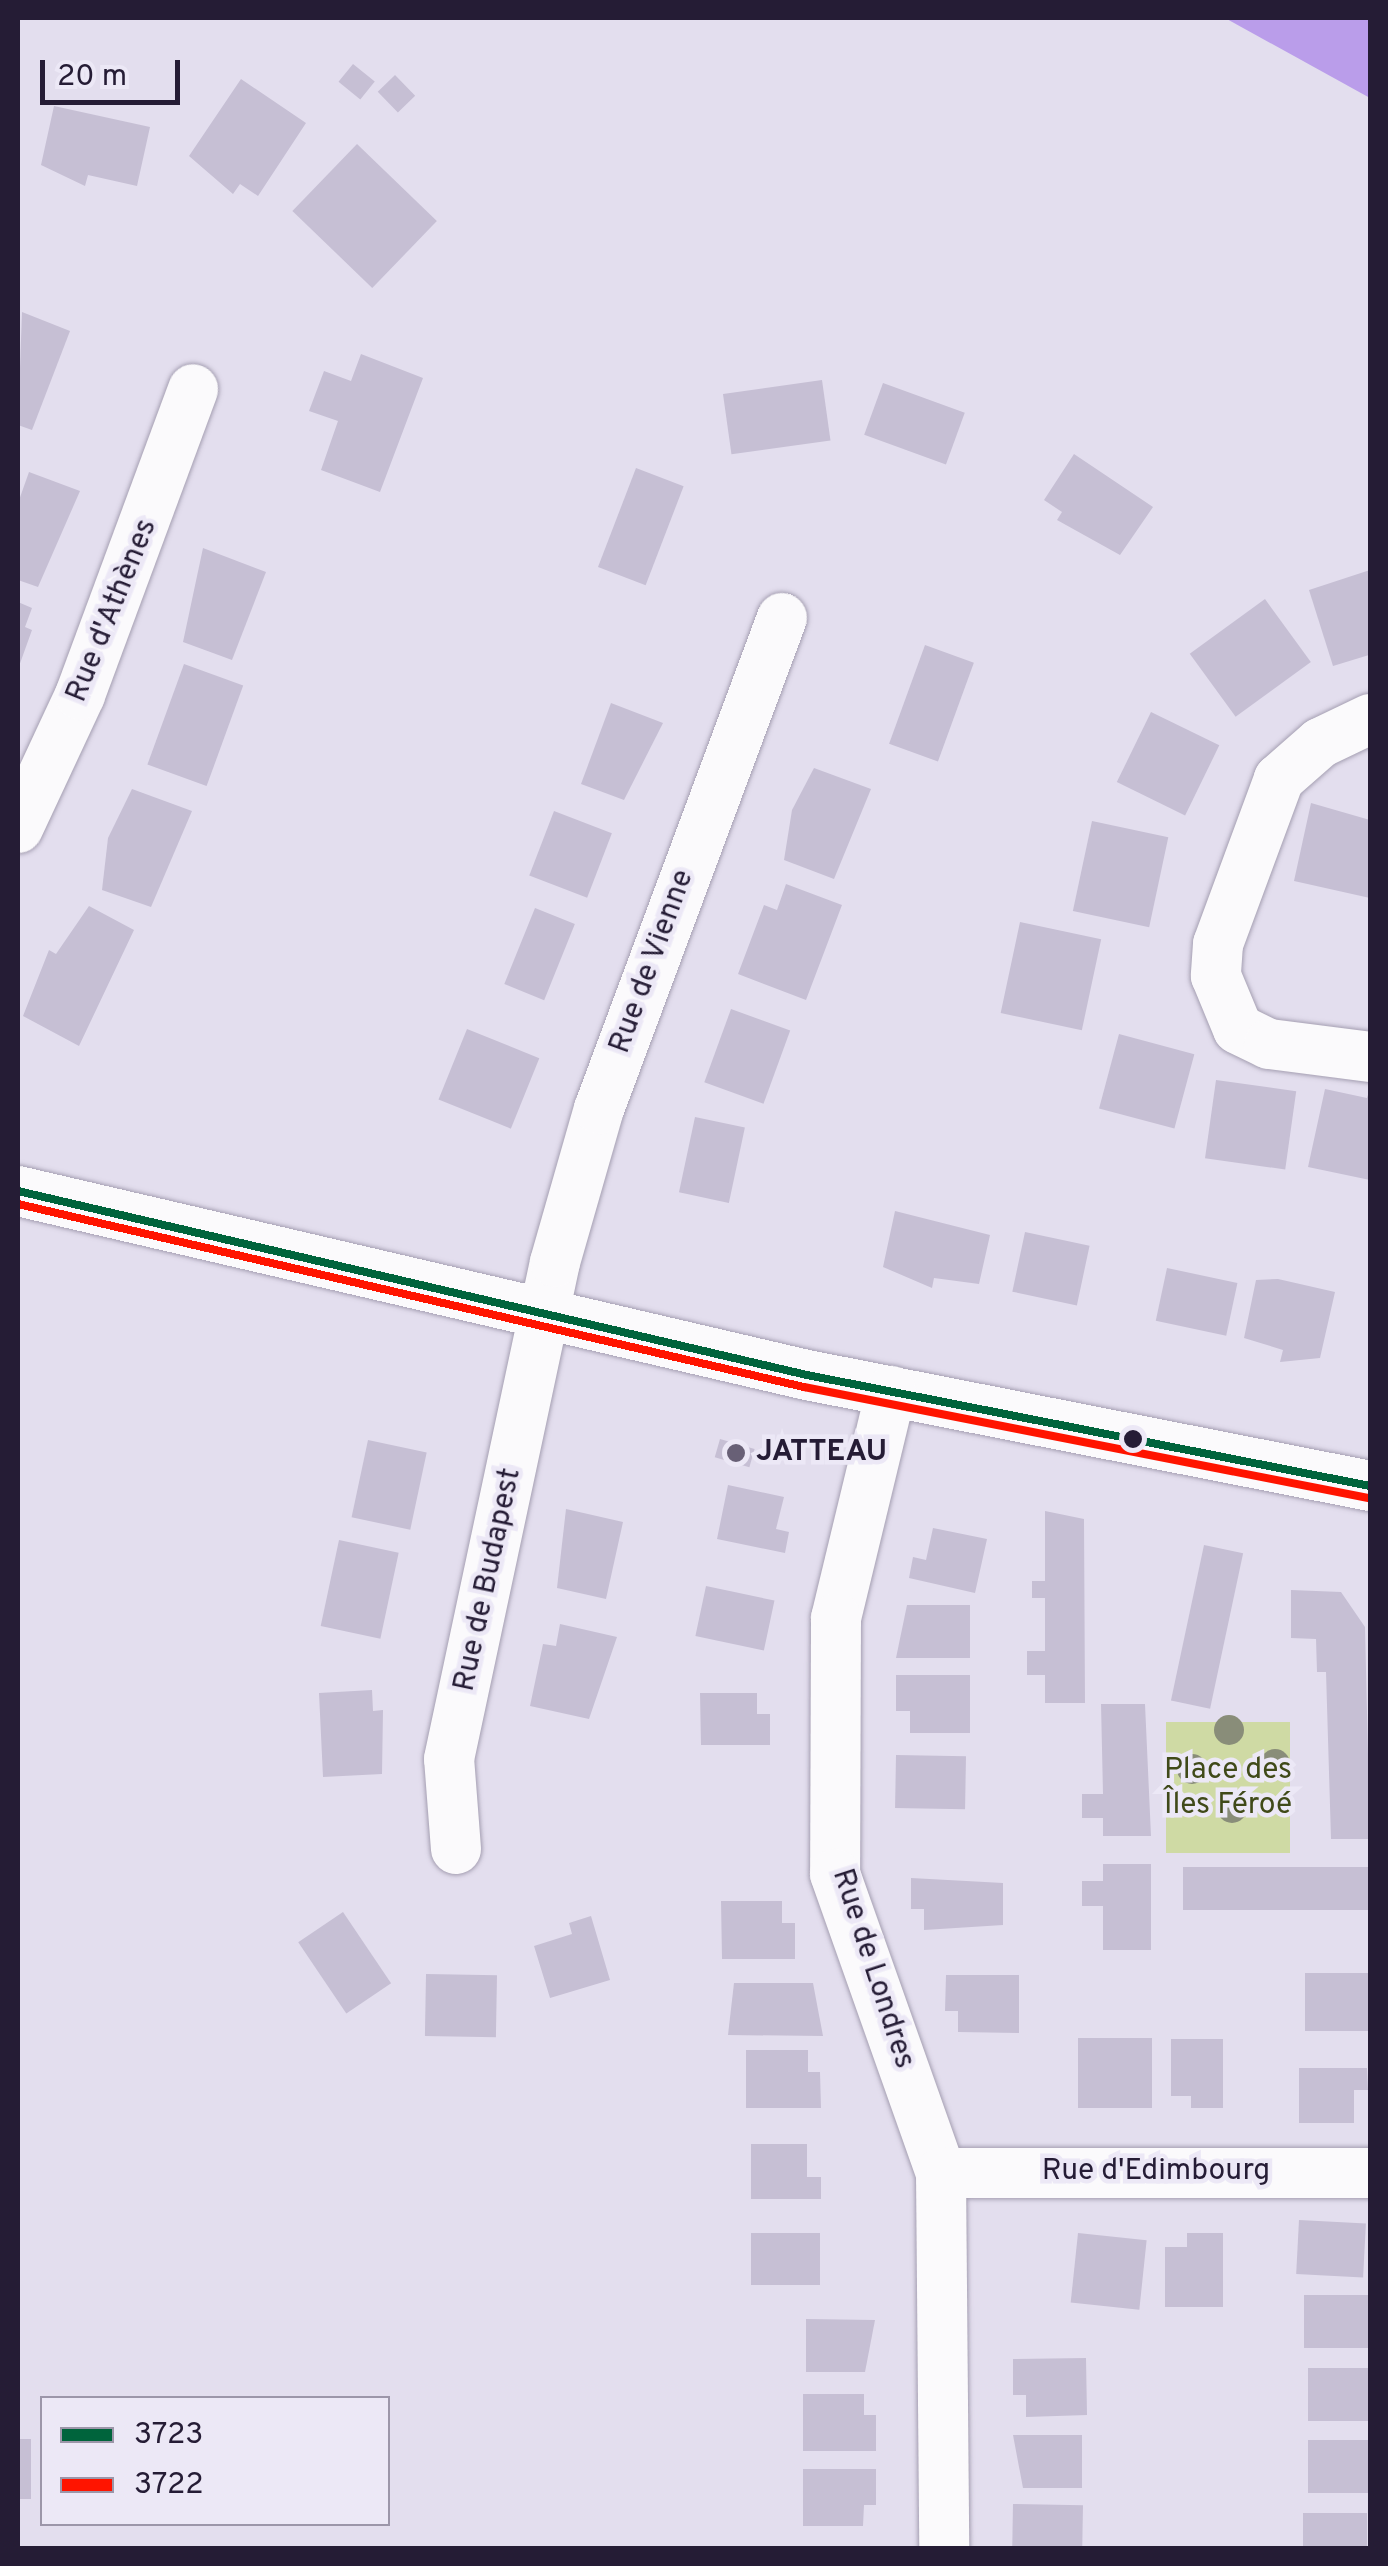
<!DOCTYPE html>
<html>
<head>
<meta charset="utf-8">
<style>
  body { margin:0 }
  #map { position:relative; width:1388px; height:2566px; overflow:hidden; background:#e3deee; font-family:Overpass,sans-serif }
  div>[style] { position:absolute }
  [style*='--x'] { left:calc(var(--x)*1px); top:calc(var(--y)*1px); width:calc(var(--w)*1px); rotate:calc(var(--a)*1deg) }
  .green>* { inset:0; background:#cfdaa4; transform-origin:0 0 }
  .water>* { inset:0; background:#ba9dea }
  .building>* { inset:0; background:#c6bfd4; transform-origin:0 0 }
  .roads { filter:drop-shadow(0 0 2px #a59fb2) drop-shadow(0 0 2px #a59fb2) }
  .street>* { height:50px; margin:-25px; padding:0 25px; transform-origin:25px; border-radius:25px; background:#fbfafc }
  .bus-1>* { height:8px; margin:-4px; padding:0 4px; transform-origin:4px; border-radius:4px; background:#00643c }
  .bus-2>* { height:8px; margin:-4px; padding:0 4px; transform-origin:4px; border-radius:4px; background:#ff1400 }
  .trees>* { width:30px; height:30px; margin:-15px; border-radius:50%; background:#898d79 }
  .dots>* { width:28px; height:28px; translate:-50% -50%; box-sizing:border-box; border:5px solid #ece8f6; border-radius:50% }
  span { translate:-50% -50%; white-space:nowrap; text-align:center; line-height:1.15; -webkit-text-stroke:9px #ece8f6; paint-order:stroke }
  .street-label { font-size:30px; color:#251c35 }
  .poi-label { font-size:30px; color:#251c35; font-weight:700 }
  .left { translate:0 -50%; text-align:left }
  .park-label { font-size:30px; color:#404a19 }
  .frame { position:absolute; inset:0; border:20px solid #251c35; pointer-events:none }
  .legend { position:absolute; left:40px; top:2396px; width:350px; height:130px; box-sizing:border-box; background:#ece8f6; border:2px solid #9c96a9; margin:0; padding:12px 18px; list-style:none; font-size:30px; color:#251c35 }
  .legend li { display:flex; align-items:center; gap:20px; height:50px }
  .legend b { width:50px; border:2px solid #9c96a9 }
  .scale { position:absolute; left:40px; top:60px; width:140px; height:45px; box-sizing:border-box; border:5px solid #251c35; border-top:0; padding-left:12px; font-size:30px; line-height:35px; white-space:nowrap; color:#251c35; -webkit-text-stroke:8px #ece8f6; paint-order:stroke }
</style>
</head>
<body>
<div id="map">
  <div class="green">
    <i style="left:1166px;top:1722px;width:124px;height:131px"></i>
  </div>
  <div class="water">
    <i style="clip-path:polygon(1225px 18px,1370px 18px,1370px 98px)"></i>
  </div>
  <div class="building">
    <i style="left:353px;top:64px;width:28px;height:23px;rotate:39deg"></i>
    <i style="left:395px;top:75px;width:29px;height:24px;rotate:46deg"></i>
    <i style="clip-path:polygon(241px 79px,306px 123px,258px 196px,240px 184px,233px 194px,189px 156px)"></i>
    <i style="clip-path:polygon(54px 106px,150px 127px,137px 186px,88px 175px,85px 186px,41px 165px)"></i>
    <i style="left:357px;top:144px;width:111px;height:93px;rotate:44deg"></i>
    <i style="clip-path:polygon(22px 312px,70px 331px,32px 430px,18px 425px)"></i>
    <i style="clip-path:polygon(361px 354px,423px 378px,380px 492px,321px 470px,338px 421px,309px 411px,324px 371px,351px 381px)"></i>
    <i style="left:822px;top:380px;width:61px;height:100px;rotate:82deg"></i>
    <i style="left:883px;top:383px;width:87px;height:55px;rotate:20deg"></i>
    <i style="clip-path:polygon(1074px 454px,1153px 507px,1120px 555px,1057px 520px,1062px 512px,1044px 500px)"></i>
    <i style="left:636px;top:468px;width:51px;height:106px;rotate:21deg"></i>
    <i style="clip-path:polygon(29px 472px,80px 491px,38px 587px,18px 580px,18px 503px)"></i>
    <i style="clip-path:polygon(203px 548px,266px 572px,232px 660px,183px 642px)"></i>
    <i style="clip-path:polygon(1370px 570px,1369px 655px,1333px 666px,1309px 590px)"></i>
    <i style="left:1265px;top:599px;width:78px;height:93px;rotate:54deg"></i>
    <i style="clip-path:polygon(18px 602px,32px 608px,25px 627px,32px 630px,18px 669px)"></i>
    <i style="left:925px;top:645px;width:52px;height:105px;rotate:20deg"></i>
    <i style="left:184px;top:664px;width:63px;height:107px;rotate:20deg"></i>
    <i style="clip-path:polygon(611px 703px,663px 723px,624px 800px,581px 784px)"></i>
    <i style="left:1151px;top:712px;width:76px;height:78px;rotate:26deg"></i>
    <i style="clip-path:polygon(814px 768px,871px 789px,834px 879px,784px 860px,792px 810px)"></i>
    <i style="clip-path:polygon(132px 789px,192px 811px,151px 907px,102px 890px,108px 838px)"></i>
    <i style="clip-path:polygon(1311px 803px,1370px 820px,1370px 898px,1294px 881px)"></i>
    <i style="left:554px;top:811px;width:62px;height:69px;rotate:21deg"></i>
    <i style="left:1092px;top:821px;width:78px;height:92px;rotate:12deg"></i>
    <i style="clip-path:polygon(786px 884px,842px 905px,806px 1000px,738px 974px,764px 905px,777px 910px)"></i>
    <i style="clip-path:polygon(89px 906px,134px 930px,79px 1046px,23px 1016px,49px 950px,56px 954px)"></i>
    <i style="left:535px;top:908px;width:43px;height:82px;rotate:22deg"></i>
    <i style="left:1020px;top:922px;width:83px;height:93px;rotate:12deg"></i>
    <i style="left:731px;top:1009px;width:63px;height:78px;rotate:20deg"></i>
    <i style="left:467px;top:1029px;width:78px;height:76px;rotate:22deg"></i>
    <i style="left:1119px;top:1034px;width:78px;height:77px;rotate:15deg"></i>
    <i style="left:1216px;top:1080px;width:81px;height:79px;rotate:8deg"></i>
    <i style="clip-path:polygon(1370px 1088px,1370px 1180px,1308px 1167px,1325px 1089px,1367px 1098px)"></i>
    <i style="left:695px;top:1117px;width:51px;height:77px;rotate:12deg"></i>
    <i style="clip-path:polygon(895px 1211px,990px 1235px,979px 1284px,934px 1278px,932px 1288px,883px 1267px)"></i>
    <i style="left:1025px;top:1232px;width:66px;height:61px;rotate:12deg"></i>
    <i style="left:1167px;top:1268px;width:72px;height:54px;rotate:12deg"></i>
    <i style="clip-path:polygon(1278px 1279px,1335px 1292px,1320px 1358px,1280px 1362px,1283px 1350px,1244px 1338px,1256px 1280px)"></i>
    <i style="left:720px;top:1439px;width:36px;height:19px;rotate:16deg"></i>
    <i style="left:368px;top:1440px;width:60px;height:79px;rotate:12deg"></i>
    <i style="clip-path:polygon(728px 1485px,784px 1497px,776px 1529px,789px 1532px,785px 1553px,717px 1539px)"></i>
    <i style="clip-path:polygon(566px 1509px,623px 1522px,606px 1599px,557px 1588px)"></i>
    <i style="clip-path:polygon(1045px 1511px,1084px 1519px,1085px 1703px,1045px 1703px,1045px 1675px,1027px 1675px,1027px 1651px,1045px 1651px,1045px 1598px,1032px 1598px,1032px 1581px,1045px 1581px)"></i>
    <i style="clip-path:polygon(933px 1528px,987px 1539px,975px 1593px,909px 1578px,913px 1557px,926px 1560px)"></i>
    <i style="left:339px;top:1540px;width:61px;height:88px;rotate:12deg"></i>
    <i style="left:1204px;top:1545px;width:40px;height:159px;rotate:12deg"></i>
    <i style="left:706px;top:1586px;width:70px;height:51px;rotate:12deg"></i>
    <i style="clip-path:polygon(1291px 1590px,1341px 1592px,1365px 1627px,1370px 1839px,1331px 1839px,1326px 1672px,1317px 1672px,1316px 1639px,1291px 1638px)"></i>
    <i style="clip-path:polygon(907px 1605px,970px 1605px,970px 1658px,896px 1658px)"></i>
    <i style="clip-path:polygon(560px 1624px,617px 1637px,589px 1719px,530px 1706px,543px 1644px,556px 1646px)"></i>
    <i style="clip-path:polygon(896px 1675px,970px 1675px,970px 1733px,910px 1733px,910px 1711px,896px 1711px)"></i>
    <i style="clip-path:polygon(372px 1690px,373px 1711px,383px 1710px,382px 1774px,323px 1777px,319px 1693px)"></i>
    <i style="clip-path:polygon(700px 1693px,757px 1693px,757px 1714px,770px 1714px,770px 1745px,701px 1745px)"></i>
    <i style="clip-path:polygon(1101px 1704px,1145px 1704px,1151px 1836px,1103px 1836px,1103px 1818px,1082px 1818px,1082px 1794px,1103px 1794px)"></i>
    <i style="left:896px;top:1755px;width:70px;height:53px;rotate:1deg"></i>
    <i style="clip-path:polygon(1103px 1864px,1151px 1864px,1151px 1950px,1103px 1950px,1103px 1906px,1082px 1906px,1082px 1881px,1103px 1881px)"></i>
    <i style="left:1183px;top:1867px;width:187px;height:43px"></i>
    <i style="clip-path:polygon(911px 1878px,1003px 1883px,1003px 1925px,924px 1930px,924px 1909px,911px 1909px)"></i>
    <i style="clip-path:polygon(721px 1901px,782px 1901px,782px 1923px,795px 1923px,795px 1959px,722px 1959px)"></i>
    <i style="left:343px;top:1912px;width:86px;height:54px;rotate:56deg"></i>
    <i style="clip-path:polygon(591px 1916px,610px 1980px,550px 1998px,534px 1946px,572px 1934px,569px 1923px)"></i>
    <i style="left:1305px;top:1973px;width:65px;height:58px"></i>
    <i style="left:426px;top:1974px;width:71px;height:62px;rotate:1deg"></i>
    <i style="clip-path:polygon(946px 1975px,1019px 1975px,1019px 2033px,958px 2032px,958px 2011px,945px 2011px)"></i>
    <i style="clip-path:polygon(734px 1983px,813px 1983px,823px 2036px,728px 2035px)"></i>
    <i style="left:1078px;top:2038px;width:74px;height:70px"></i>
    <i style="clip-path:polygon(1171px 2039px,1223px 2039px,1223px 2108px,1191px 2108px,1191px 2096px,1171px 2096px)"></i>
    <i style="clip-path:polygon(746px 2050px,808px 2050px,808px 2072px,820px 2072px,821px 2108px,746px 2108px)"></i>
    <i style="clip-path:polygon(1299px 2068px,1367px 2068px,1368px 2090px,1354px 2090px,1354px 2123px,1299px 2123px)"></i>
    <i style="clip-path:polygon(751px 2144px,807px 2144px,807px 2177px,821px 2177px,821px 2199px,751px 2199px)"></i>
    <i style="left:1299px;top:2220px;width:67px;height:54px;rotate:3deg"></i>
    <i style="left:751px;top:2233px;width:69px;height:52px"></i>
    <i style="left:1078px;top:2233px;width:69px;height:70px;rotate:6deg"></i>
    <i style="clip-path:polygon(1187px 2233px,1223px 2233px,1223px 2307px,1165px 2307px,1165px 2247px,1187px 2247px)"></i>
    <i style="left:1304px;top:2295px;width:66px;height:53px"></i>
    <i style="clip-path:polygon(806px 2319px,875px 2320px,865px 2372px,806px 2372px)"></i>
    <i style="clip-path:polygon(1086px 2358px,1087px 2415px,1026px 2417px,1026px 2395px,1013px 2395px,1013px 2359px)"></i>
    <i style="left:1308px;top:2368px;width:62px;height:53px"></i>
    <i style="clip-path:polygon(803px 2394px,864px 2394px,864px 2415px,876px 2415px,876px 2451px,803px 2451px)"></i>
    <i style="clip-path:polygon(1013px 2435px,1082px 2435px,1082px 2488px,1023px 2488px)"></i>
    <i style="left:18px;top:2439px;width:13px;height:60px"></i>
    <i style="left:1308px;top:2440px;width:62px;height:53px"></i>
    <i style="clip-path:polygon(803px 2469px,876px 2469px,876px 2505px,864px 2505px,863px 2526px,803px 2526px)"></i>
    <i style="left:1013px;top:2504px;width:70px;height:45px;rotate:1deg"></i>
    <i style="left:1303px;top:2513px;width:64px;height:35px"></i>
  </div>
  <div class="roads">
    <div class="street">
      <i style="--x:1370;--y:719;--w:55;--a:154.4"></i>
      <i style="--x:1320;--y:743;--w:55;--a:138.7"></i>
      <i style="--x:1279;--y:779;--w:176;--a:110.3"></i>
      <i style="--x:1218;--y:944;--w:32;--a:94"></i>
      <i style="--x:1216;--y:976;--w:57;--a:67.5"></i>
      <i style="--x:1238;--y:1029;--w:34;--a:26"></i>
      <i style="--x:1269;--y:1044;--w:102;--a:7.3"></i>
      <i style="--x:18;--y:828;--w:147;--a:-65"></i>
      <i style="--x:80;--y:695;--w:326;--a:-69.7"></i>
      <i style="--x:18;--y:1191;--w:810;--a:13.13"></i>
      <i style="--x:807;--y:1375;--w:574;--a:11.15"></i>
      <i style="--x:891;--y:1391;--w:234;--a:103.6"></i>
      <i style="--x:836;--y:1618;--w:256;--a:90.2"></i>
      <i style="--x:835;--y:1874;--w:317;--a:70.5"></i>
      <i style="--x:941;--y:2173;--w:375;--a:89.5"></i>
      <i style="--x:456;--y:1849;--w:90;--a:-94.4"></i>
      <i style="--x:449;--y:1759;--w:508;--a:-77.96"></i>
      <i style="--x:555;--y:1262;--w:159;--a:-74"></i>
      <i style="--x:599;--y:1109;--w:524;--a:-69.56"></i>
      <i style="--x:941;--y:2173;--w:429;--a:0"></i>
    </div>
  </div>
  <div class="bus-1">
    <i style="--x:18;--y:1191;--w:810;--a:13.13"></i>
    <i style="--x:807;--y:1375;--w:574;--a:11.15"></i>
  </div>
  <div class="bus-2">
    <i style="--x:18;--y:1204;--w:807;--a:13.11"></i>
    <i style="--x:804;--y:1387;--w:575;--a:11.13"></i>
  </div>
  <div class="trees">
    <i style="left:1229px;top:1730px"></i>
    <i style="left:1275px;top:1764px"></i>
    <i style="left:1192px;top:1769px"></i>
    <i style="left:1232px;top:1808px"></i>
  </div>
  <div class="dots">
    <i style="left:1133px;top:1439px;background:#251c35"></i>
    <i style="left:736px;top:1453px;background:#686076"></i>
  </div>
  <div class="street-label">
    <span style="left:113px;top:611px;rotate:-68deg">Rue d'Athènes</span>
    <span style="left:653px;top:962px;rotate:-70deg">Rue de Vienne</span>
    <span style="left:489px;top:1580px;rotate:-78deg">Rue de Budapest</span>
    <span style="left:872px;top:1969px;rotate:72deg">Rue de Londres</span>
    <span style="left:1156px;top:2172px">Rue d'Edimbourg</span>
  </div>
  <div class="poi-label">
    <span class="left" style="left:756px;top:1453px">JATTEAU</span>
  </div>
  <div class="park-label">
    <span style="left:1228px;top:1788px">Place des<br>Îles Féroé</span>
  </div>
  <div class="frame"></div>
  <ul class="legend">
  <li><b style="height:12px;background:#00643c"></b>3723</li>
  <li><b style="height:12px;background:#ff1400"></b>3722</li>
  </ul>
  <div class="scale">20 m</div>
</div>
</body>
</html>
